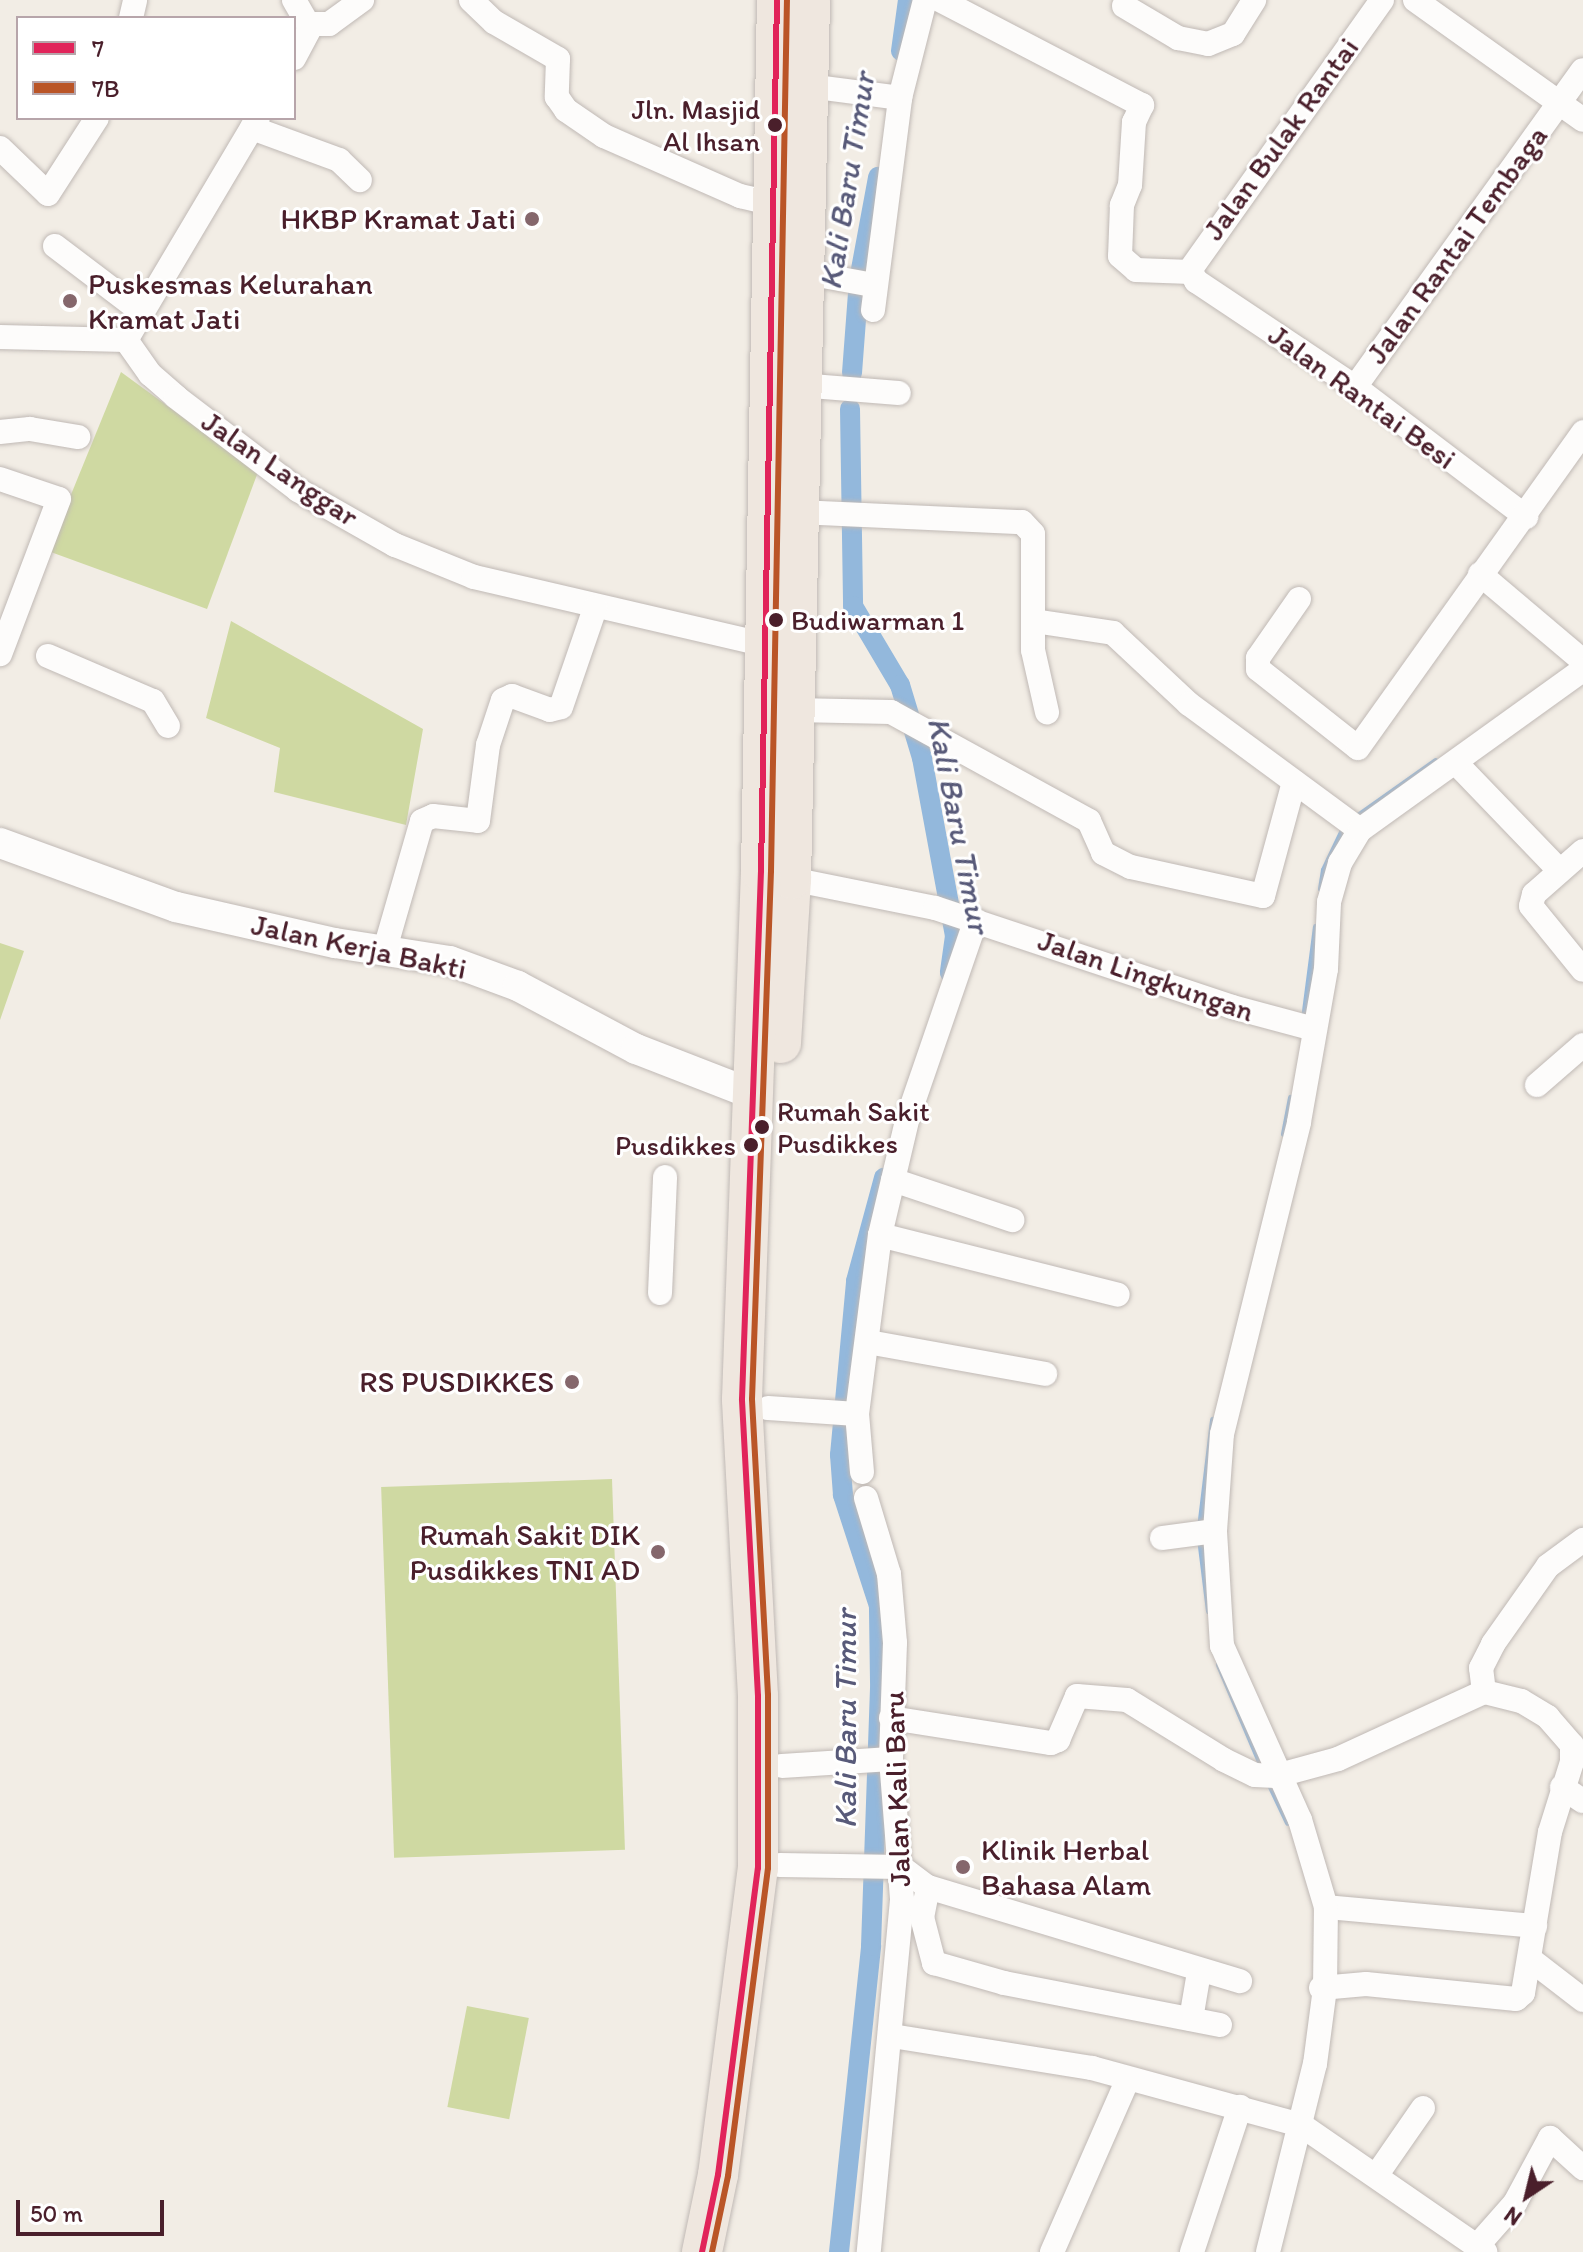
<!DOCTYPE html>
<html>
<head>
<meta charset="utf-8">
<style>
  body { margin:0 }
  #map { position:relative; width:1583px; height:2252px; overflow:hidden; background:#f2ede5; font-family:Itim,sans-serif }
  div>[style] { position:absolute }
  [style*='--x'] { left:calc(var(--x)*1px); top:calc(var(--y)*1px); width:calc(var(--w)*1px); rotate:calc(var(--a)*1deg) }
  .green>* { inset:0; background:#cfd9a2; transform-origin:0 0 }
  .stream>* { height:6px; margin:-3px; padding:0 3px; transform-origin:3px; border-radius:3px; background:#93b8dc }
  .canal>* { height:20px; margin:-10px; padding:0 10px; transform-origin:10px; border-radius:10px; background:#93b8dc }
  .roads { filter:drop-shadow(0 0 2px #c0b9b5) drop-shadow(0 0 2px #c0b9b5) }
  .minor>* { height:24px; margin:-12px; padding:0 12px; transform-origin:12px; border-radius:12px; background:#fdfcfb }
  .tertiary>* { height:30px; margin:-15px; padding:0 15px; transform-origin:15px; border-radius:15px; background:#fdfcfb }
  .trunk>* { height:40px; margin:-20px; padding:0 20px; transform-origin:20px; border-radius:20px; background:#efe7df }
  .bus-1>* { height:6px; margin:-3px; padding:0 3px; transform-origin:3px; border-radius:3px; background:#e1245a }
  .bus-2>* { height:6px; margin:-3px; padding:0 3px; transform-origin:3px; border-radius:3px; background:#ba5527 }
  .dots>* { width:22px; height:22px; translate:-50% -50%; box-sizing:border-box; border:4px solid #fff; border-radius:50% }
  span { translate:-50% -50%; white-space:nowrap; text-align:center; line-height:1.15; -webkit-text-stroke:6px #fff; paint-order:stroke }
  .bus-label { font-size:28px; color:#4a1f2b }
  .right { translate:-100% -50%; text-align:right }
  .left { translate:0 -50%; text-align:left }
  .street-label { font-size:30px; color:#4a1f2b }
  .poi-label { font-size:30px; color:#4a1f2b }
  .water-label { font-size:32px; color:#585a79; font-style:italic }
  .legend { position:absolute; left:16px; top:16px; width:280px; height:104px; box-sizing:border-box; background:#fff; border:2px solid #b7a5aa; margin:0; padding:10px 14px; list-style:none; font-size:24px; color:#4a1f2b }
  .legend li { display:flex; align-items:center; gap:16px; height:40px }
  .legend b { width:40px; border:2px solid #b7a5aa }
  .north { position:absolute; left:1487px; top:2156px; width:80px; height:80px; -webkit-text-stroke:6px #fff; paint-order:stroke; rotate:215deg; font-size:22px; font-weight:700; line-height:32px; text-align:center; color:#4a1f2b }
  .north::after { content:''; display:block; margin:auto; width:28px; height:36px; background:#4a1f2b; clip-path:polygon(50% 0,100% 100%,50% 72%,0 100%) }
  .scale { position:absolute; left:16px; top:2200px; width:148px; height:36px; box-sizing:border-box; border:4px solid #4a1f2b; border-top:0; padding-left:10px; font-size:24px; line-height:28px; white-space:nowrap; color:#4a1f2b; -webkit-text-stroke:6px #fff; paint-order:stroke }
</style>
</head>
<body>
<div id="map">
  <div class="green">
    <i style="clip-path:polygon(121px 372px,258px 472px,207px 609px,48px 551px)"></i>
    <i style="clip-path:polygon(231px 621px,423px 729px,406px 825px,274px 792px,280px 748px,206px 718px)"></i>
    <i style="clip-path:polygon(0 943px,24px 951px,0 1020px)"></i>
    <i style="left:612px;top:1479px;width:371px;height:231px;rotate:88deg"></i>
    <i style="left:467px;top:2006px;width:63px;height:103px;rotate:11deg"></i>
  </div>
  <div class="stream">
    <i style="--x:1354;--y:819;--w:100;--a:-35.3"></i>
    <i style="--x:1321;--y:889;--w:19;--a:-81"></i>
    <i style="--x:1324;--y:870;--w:49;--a:-64.5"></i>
    <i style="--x:1304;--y:1019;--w:93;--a:-82.6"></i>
    <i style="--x:1284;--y:1134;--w:37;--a:-79"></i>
    <i style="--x:1200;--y:1528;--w:109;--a:-83.1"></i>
    <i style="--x:1200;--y:1539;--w:73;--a:82.9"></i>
    <i style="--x:1219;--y:1665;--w:113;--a:67.1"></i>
    <i style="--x:1269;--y:1783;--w:44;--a:64.6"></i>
  </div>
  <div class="canal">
    <i style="--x:901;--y:51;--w:51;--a:-82.2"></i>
    <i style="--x:852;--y:373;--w:93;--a:-85.7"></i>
    <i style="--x:859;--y:280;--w:105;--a:-79.5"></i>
    <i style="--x:850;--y:409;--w:197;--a:89.1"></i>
    <i style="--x:853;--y:606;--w:92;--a:59.3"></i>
    <i style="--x:900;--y:685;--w:76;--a:73.2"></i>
    <i style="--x:922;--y:758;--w:181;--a:79.5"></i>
    <i style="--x:955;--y:936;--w:37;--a:98"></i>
    <i style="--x:839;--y:2252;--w:308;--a:-84"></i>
    <i style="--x:871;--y:1946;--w:264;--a:-88"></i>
    <i style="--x:880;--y:1682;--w:76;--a:-90.8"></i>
    <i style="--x:879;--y:1606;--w:117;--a:-108"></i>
    <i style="--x:843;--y:1495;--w:40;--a:-94.3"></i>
    <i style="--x:840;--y:1455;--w:175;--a:-84.7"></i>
    <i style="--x:856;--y:1281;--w:107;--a:-74.8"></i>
  </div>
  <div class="roads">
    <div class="minor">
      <i style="--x:294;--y:0;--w:32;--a:60"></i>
      <i style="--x:310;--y:28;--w:34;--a:118"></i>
      <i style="--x:471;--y:0;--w:32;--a:44"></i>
      <i style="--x:494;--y:22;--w:74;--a:30"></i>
      <i style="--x:558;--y:59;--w:38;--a:92"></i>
      <i style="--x:557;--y:97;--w:16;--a:55"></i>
      <i style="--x:566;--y:110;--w:46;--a:34.4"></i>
      <i style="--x:604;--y:136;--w:149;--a:23.8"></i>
      <i style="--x:740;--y:196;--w:32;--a:13"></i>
      <i style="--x:940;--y:0;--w:228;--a:27.5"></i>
      <i style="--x:1142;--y:105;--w:19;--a:115"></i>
      <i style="--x:1134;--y:122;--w:63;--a:93.6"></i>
      <i style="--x:1130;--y:185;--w:22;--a:112"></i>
      <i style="--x:1122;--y:205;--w:51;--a:92.2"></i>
      <i style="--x:1120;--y:256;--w:21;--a:41"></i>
      <i style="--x:1136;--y:270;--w:55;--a:2.1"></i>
      <i style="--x:1382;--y:0;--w:331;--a:125.4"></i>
      <i style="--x:1190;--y:270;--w:13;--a:61"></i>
      <i style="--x:1196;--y:281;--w:191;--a:33.7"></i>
      <i style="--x:1355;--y:387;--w:215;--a:37.2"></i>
      <i style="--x:1415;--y:0;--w:206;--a:35.5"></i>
      <i style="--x:1124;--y:6;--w:63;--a:30.7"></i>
      <i style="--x:1178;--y:38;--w:31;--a:11"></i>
      <i style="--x:1208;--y:44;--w:27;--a:-22"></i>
      <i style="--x:1233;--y:34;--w:40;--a:-58"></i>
      <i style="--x:131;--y:18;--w:18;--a:-77"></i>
      <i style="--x:309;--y:24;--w:20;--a:0"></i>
      <i style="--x:329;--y:24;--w:41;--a:-36"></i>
      <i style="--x:808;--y:86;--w:93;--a:7.4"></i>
      <i style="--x:252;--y:128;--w:93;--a:20.2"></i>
      <i style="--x:339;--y:160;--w:29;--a:44"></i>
      <i style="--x:0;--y:148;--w:66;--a:43.8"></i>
      <i style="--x:48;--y:194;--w:90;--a:-57.2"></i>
      <i style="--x:55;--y:246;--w:109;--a:37.2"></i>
      <i style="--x:802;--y:272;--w:72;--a:10.4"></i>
      <i style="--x:873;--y:310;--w:214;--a:-82.7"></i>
      <i style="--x:900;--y:98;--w:101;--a:-75.7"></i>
      <i style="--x:0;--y:337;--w:126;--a:1.4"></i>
      <i style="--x:126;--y:340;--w:42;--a:54.8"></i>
      <i style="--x:150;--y:374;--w:35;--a:41"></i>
      <i style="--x:176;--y:397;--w:153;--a:37.3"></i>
      <i style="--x:298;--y:490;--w:112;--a:29.6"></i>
      <i style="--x:395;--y:545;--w:85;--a:22.1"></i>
      <i style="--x:474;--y:577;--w:297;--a:13.1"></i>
      <i style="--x:126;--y:340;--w:258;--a:-59.3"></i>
      <i style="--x:799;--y:385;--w:100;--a:4.6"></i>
      <i style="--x:1355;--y:387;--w:390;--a:-54.3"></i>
      <i style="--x:0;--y:432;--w:30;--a:-6"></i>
      <i style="--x:30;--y:429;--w:49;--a:9.5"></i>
      <i style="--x:0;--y:479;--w:62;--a:18.7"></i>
      <i style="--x:59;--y:499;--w:166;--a:110.8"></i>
      <i style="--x:798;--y:512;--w:224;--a:2.6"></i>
      <i style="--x:1022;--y:522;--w:16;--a:47"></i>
      <i style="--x:1033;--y:534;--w:116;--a:90"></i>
      <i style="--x:1033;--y:650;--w:64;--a:77.3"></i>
      <i style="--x:1480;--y:574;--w:135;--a:40.2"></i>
      <i style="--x:1299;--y:599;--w:72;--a:124.8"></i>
      <i style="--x:1258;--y:658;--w:11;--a:90"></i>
      <i style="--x:1258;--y:669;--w:127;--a:38.3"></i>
      <i style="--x:1358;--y:748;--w:388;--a:-54.5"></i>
      <i style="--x:1034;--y:621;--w:80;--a:8.6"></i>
      <i style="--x:1113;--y:633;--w:104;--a:43.1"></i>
      <i style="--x:1189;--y:704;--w:212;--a:36.4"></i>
      <i style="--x:48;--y:656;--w:114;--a:23.2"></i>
      <i style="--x:153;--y:701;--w:29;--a:59"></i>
      <i style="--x:794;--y:710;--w:97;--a:1.2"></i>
      <i style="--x:891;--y:712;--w:226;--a:28.8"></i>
      <i style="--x:1089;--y:821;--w:35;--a:66"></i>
      <i style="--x:1103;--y:853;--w:31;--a:27"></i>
      <i style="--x:1131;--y:867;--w:135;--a:12.4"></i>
      <i style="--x:1263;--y:896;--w:118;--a:-74.8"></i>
      <i style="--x:1457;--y:764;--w:147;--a:46.1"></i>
      <i style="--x:1583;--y:851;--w:65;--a:138.7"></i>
      <i style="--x:1534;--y:894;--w:12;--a:104"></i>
      <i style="--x:1531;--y:906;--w:82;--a:50.9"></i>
      <i style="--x:791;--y:879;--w:147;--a:11.4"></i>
      <i style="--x:935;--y:908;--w:313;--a:18.4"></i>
      <i style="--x:1232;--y:1007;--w:85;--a:15"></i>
      <i style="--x:385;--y:949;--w:133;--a:-73.9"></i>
      <i style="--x:422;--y:821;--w:12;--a:-24"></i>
      <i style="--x:433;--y:816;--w:45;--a:6.3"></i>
      <i style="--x:478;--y:821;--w:77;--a:-82.5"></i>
      <i style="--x:488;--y:745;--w:47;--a:-71.6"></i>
      <i style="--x:503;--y:700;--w:10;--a:-24"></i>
      <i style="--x:512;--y:696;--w:40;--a:20.2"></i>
      <i style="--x:550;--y:710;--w:11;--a:-15"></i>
      <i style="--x:561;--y:707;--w:105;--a:-71"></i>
      <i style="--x:1537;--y:1085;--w:61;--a:-41"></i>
      <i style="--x:893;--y:1180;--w:126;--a:18.6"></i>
      <i style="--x:880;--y:1235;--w:245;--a:14.1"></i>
      <i style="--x:660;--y:1293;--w:116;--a:-87.5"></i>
      <i style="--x:868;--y:1342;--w:180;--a:10.2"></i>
      <i style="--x:768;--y:1408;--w:89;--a:3.9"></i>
      <i style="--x:862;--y:1472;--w:58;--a:-94.9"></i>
      <i style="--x:857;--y:1414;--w:180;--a:-82.7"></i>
      <i style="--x:880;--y:1235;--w:121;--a:-76.7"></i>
      <i style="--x:908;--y:1117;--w:208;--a:-71"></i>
      <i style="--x:866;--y:1498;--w:79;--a:73.2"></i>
      <i style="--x:889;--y:1574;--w:69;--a:85"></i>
      <i style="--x:895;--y:1643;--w:116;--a:92"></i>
      <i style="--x:891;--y:1759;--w:141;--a:85.5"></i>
      <i style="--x:902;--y:1900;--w:354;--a:95.4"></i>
      <i style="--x:1162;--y:1538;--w:53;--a:-7.5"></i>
      <i style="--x:1484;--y:1692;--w:24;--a:-97"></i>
      <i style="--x:1481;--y:1668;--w:27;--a:-63"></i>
      <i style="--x:1493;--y:1644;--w:95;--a:-54.8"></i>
      <i style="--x:1548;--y:1566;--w:44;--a:-36.6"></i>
      <i style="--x:891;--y:1718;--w:162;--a:8.9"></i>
      <i style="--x:1051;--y:1743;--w:8;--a:-23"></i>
      <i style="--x:1058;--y:1740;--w:48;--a:-66.6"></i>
      <i style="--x:1077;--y:1696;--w:50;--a:4.6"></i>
      <i style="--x:1127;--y:1700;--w:114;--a:31.7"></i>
      <i style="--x:1224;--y:1760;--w:34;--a:26"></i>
      <i style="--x:1255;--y:1775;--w:21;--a:3"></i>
      <i style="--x:1276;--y:1776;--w:64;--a:-15.3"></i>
      <i style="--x:1338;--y:1759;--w:161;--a:-24.7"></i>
      <i style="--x:782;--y:1766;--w:109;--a:-3.7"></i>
      <i style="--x:1562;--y:1787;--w:25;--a:34"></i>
      <i style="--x:780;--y:1865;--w:121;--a:0.9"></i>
      <i style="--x:901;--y:1867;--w:34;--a:37"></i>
      <i style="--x:928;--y:1887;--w:326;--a:16.8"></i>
      <i style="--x:928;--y:1887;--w:31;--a:101"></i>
      <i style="--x:922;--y:1917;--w:48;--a:75.4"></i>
      <i style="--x:934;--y:1963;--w:73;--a:15.9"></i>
      <i style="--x:1004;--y:1983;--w:220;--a:11"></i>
      <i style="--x:1326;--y:1907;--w:210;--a:5.2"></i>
      <i style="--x:1530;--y:1959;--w:67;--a:37.7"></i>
      <i style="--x:1321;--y:1988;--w:45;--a:-5.1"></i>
      <i style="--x:1366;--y:1984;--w:151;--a:5.7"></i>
      <i style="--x:1516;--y:1999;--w:9;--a:-41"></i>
      <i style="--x:1523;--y:1993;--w:163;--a:-80.5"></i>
      <i style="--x:1550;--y:1832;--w:73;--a:-72.6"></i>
      <i style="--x:1572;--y:1762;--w:17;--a:-90"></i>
      <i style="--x:1572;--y:1745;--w:37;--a:-131"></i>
      <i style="--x:1548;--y:1717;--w:31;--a:-149"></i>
      <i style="--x:1521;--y:1701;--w:38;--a:-166"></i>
      <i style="--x:1191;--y:2019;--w:48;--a:-80.3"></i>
      <i style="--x:892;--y:2036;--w:203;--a:9.1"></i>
      <i style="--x:1092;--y:2068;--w:217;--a:15.3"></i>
      <i style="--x:1301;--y:2125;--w:224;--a:34.6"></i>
      <i style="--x:1378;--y:2173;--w:79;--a:-55.3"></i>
      <i style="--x:1478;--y:2245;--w:56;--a:-48.6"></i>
      <i style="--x:1515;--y:2203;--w:74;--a:-61.7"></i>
      <i style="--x:1550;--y:2138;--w:45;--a:42.3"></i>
      <i style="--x:1052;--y:2252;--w:189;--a:-66.3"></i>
      <i style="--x:1192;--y:2252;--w:153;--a:-71.7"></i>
      <i style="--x:1268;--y:2252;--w:194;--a:-76"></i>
      <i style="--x:1315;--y:2064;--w:77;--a:-82.5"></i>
      <i style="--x:1325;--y:1988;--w:81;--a:-89.3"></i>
      <i style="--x:1326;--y:1907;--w:91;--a:-106.6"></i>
      <i style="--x:1300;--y:1820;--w:191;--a:-114.1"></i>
      <i style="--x:1222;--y:1646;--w:115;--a:-93.5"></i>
      <i style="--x:1215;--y:1531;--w:97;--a:-85.9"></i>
      <i style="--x:1222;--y:1434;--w:321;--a:-76.1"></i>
      <i style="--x:1299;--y:1122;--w:155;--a:-80"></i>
      <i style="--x:1326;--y:969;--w:67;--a:-87.4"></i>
      <i style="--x:1329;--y:902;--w:41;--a:-74.2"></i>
      <i style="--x:1340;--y:863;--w:39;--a:-59"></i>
      <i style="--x:1360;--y:830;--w:274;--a:-35.7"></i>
    </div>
    <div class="tertiary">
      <i style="--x:0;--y:843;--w:187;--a:20"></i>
      <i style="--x:176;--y:907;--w:163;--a:12.8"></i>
      <i style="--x:335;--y:943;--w:116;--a:8.9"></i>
      <i style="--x:450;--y:961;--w:72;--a:20.2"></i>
      <i style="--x:518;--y:986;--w:134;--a:28.1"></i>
      <i style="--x:636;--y:1049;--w:124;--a:21.2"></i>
    </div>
    <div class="trunk">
      <i style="--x:781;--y:1043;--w:164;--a:-86.5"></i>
      <i style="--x:791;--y:879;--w:879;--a:-88.76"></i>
      <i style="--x:702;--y:2252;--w:79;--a:-78.3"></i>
      <i style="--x:718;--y:2175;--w:310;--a:-82.6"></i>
      <i style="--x:758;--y:1868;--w:172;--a:-90"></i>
      <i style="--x:758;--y:1696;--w:297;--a:-93.1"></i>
      <i style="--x:742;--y:1399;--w:528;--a:-87.94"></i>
      <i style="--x:761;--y:871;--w:871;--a:-88.95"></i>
    </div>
  </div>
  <div class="bus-1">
    <i style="--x:702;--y:2252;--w:79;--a:-78.3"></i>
    <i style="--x:718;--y:2175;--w:310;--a:-82.6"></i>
    <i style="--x:758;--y:1868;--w:172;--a:-90"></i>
    <i style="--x:758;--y:1696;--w:297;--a:-93.1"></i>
    <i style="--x:742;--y:1399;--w:528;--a:-87.94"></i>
    <i style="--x:761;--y:871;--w:871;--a:-88.95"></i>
  </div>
  <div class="bus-2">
    <i style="--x:712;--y:2252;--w:78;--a:-78.1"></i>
    <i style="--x:728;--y:2176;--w:311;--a:-82.6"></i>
    <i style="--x:768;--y:1868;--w:173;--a:-90"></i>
    <i style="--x:768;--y:1695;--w:296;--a:-93.1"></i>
    <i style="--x:752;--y:1399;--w:528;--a:-87.94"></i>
    <i style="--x:771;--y:871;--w:871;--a:-88.95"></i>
  </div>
  <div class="dots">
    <i style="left:775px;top:125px;background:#4a1f2b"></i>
    <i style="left:532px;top:219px;background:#85676c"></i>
    <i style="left:70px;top:301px;background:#85676c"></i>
    <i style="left:776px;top:620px;background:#4a1f2b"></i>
    <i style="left:762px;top:1127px;background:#4a1f2b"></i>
    <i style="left:751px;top:1145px;background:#4a1f2b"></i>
    <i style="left:572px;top:1382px;background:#85676c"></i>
    <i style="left:658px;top:1552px;background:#85676c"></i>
    <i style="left:963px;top:1867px;background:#85676c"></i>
  </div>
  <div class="bus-label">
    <span class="right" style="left:760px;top:125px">Jln. Masjid<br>Al Ihsan</span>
    <span class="left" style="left:791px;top:620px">Budiwarman 1</span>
    <span class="left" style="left:777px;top:1127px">Rumah Sakit<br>Pusdikkes</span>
    <span class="right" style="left:736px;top:1145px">Pusdikkes</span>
  </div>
  <div class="street-label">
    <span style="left:1281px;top:139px;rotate:-54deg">Jalan Bulak Rantai</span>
    <span style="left:1457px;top:245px;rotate:-54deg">Jalan Rantai Tembaga</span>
    <span style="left:1362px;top:397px;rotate:36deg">Jalan Rantai Besi</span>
    <span style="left:280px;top:469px;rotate:34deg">Jalan Langgar</span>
    <span style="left:359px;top:947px;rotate:12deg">Jalan Kerja Bakti</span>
    <span style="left:1146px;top:976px;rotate:19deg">Jalan Lingkungan</span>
    <span style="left:897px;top:1789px;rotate:-92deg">Jalan Kali Baru</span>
  </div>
  <div class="poi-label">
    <span class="right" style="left:516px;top:219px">HKBP Kramat Jati</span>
    <span class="left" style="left:88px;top:301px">Puskesmas Kelurahan<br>Kramat Jati</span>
    <span class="right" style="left:554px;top:1382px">RS PUSDIKKES</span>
    <span class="right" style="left:640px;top:1552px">Rumah Sakit DIK<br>Pusdikkes TNI AD</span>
    <span class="left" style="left:981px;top:1867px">Klinik Herbal<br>Bahasa Alam</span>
  </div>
  <div class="water-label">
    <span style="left:847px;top:181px;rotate:-81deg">Kali Baru Timur</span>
    <span style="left:959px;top:825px;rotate:79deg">Kali Baru Timur</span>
    <span style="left:845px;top:1719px;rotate:-90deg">Kali Baru Timur</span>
  </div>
  <ul class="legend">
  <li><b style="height:10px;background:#e1245a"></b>7</li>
  <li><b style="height:10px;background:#ba5527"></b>7B</li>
  </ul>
  <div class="north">N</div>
  <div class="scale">50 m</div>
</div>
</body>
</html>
